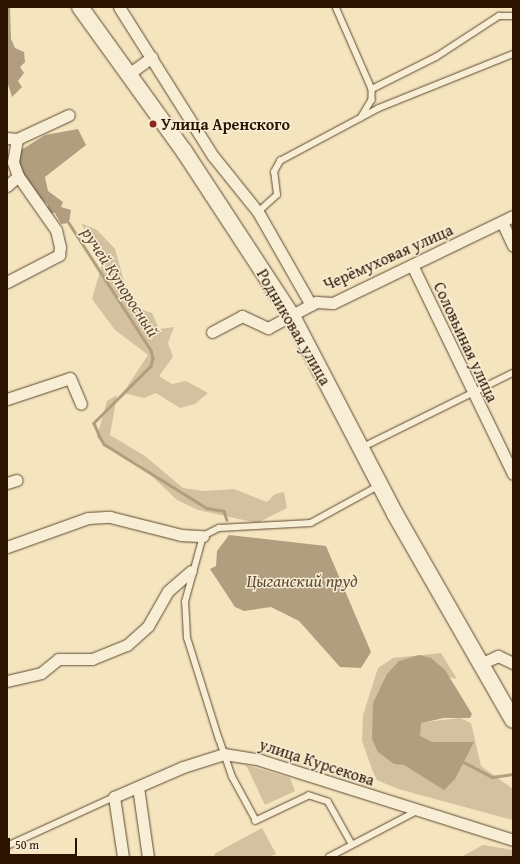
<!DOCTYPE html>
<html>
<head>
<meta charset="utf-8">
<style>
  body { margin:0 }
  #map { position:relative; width:520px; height:864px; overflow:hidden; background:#f5e5bf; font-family:"Gentium Book Plus",serif }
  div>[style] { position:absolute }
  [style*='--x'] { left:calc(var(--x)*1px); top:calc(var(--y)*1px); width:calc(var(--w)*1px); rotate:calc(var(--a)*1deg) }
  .green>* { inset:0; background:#d3c19f }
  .water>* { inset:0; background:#b09e7e }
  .stream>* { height:2.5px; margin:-1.25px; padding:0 1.25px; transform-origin:1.25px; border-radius:1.25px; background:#b09e7e }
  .roads { filter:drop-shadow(0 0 1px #5e4830) drop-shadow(0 0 1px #5e4830) }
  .service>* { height:5.5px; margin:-2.75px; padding:0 2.75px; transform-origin:2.75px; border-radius:2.75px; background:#f8eed5 }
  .minor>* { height:11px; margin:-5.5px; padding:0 5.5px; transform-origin:5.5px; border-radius:5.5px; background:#f8eed5 }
  .secondary>* { height:16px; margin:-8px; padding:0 8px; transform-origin:8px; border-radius:8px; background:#f8eed5 }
  .dots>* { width:11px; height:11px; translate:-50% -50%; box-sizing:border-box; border:2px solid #f8eed5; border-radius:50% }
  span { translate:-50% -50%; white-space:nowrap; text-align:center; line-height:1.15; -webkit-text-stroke:3px #f8eed5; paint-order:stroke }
  .poi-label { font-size:16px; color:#2b1300; font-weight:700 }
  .left { translate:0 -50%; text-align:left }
  .street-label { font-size:16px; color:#2b1300 }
  .water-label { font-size:17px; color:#604b32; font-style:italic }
  .frame { position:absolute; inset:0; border:8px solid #2b1300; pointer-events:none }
  .scale { position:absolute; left:8px; top:838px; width:69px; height:18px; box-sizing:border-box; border:2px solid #2b1300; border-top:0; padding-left:5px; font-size:12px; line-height:14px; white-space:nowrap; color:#2b1300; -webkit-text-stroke:3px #f8eed5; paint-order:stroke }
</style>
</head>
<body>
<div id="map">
  <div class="green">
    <i style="clip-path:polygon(81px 223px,97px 230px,115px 249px,128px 295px,140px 309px,152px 313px,159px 329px,174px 327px,168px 343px,173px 357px,159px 376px,172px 384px,186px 381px,208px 393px,195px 404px,180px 408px,156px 393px,144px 398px,123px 393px,148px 355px,115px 330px,92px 299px,103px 261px)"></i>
    <i style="clip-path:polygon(117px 395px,110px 435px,145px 456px,183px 488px,204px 491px,234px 489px,267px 502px,275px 494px,284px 492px,287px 508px,257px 523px,198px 510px,177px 500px,139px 464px,105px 446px,97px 437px,107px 401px)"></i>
    <i style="clip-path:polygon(441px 653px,457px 679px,432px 673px,408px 724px,460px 718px,471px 723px,481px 766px,513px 789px,513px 820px,398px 789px,377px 780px,373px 772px,362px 741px,363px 715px,378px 668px,393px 658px)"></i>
    <i style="clip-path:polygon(246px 765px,290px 778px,295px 791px,265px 805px)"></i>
    <i style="clip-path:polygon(262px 828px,276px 854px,269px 857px,216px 857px,214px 854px)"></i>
    <i style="clip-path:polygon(483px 845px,513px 850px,513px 857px,461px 857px)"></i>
  </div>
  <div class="water">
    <i style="clip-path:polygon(7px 7px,10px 7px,11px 39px,15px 48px,24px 52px,25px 62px,20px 67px,24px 73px,18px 81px,22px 87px,12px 97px,7px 81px)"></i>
    <i style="clip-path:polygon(78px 129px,86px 145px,45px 177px,48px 191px,63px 202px,61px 207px,71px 210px,69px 223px,61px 224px,55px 213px,46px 213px,48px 205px,27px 186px,19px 165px,18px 152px,45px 135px)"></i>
    <i style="clip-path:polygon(229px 535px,326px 546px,371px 652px,361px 668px,340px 667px,299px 621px,271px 607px,244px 611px,235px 607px,210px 569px,216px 566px,217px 551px)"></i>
    <i style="clip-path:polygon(419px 655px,431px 658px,445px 670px,472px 714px,470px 718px,444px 718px,421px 723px,420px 736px,432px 742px,474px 742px,455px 779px,444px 790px,404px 765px,394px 764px,378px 752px,372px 739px,373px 703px,387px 674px,399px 661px)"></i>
  </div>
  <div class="stream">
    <i style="--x:69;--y:223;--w:151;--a:57.2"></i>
    <i style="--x:151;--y:350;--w:8;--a:76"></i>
    <i style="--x:153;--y:358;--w:8;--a:104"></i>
    <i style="--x:151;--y:366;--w:81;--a:135"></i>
    <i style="--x:94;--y:423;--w:15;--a:67"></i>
    <i style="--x:100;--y:437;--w:8;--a:60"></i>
    <i style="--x:104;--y:444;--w:121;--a:31.9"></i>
    <i style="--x:207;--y:508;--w:17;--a:10"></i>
    <i style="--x:224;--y:511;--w:9;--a:72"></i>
    <i style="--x:462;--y:761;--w:34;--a:28"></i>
    <i style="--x:492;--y:777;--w:21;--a:-8"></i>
  </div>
  <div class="roads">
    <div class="service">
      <i style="--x:336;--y:7;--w:90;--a:66.3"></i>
      <i style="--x:372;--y:89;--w:11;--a:90"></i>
      <i style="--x:372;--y:100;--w:21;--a:121"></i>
      <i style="--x:372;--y:89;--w:72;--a:-26.6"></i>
      <i style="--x:436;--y:57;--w:75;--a:-33.1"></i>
      <i style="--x:499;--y:16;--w:14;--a:0"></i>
      <i style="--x:258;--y:212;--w:25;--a:-42"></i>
      <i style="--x:277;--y:195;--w:23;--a:-97"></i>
      <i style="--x:274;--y:172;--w:13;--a:-61"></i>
      <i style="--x:280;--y:161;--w:112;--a:-28.2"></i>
      <i style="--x:379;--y:108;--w:144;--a:-21.9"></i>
      <i style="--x:361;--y:448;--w:169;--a:-26.3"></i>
      <i style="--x:352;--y:845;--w:49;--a:-119.2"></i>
      <i style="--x:328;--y:802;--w:20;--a:-162"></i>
      <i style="--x:309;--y:796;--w:59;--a:154.7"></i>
      <i style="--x:256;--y:821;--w:50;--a:-118.6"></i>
      <i style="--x:232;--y:777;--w:39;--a:-109"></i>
      <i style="--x:219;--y:740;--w:107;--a:-107.4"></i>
      <i style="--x:187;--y:638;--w:36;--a:-93"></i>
      <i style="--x:185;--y:602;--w:68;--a:-74.7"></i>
      <i style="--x:203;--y:536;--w:18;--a:-27"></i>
      <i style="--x:219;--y:528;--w:92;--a:-3.1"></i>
      <i style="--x:311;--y:523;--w:77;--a:-28.9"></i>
      <i style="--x:7;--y:846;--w:118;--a:-24.6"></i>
      <i style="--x:329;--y:857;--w:99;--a:-27.6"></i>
    </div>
    <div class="minor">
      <i style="--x:119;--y:7;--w:176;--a:57.8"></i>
      <i style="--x:213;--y:156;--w:72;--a:51.2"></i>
      <i style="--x:258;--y:212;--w:107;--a:60.3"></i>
      <i style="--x:130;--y:73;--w:27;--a:-36"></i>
      <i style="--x:7;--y:138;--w:10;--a:6"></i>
      <i style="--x:17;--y:139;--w:57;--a:-24.8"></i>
      <i style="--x:7;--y:186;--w:15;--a:-42"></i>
      <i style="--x:18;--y:176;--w:15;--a:-110"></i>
      <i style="--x:13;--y:162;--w:23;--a:-80"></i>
      <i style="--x:502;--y:222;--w:26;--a:65"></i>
      <i style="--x:412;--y:265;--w:232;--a:64.2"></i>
      <i style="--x:7;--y:282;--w:59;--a:-27.4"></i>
      <i style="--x:59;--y:255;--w:8;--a:-83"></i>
      <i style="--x:60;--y:247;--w:17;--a:-103"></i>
      <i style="--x:56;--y:230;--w:66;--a:-125.1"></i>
      <i style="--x:212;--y:332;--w:34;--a:-28"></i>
      <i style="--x:242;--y:316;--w:29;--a:25"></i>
      <i style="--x:268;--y:328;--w:55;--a:-28.4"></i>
      <i style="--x:316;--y:302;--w:17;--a:3"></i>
      <i style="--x:333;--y:303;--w:200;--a:-25.8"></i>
      <i style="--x:7;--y:399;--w:66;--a:-18.4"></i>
      <i style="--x:70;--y:378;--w:28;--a:67"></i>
      <i style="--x:7;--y:483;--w:10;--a:-17"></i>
      <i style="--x:7;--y:547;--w:86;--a:-19.7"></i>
      <i style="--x:88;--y:518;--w:22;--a:-3"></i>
      <i style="--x:110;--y:517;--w:73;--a:14.2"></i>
      <i style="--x:181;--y:535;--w:22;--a:3"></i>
      <i style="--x:480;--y:664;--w:20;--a:-24"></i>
      <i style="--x:498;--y:656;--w:17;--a:25"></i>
      <i style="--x:7;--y:681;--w:35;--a:-13"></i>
      <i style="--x:41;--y:673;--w:22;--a:-39"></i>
      <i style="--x:58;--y:659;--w:34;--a:0"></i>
      <i style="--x:92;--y:659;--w:38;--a:-22"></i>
      <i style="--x:127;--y:645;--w:28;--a:-42"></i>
      <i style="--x:148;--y:626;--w:40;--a:-60.3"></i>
      <i style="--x:168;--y:591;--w:30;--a:-41"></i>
      <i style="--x:138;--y:787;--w:71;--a:81.9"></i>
      <i style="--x:123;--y:857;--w:61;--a:-98.5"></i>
      <i style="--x:114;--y:797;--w:75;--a:-23.5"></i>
      <i style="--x:183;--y:767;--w:43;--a:-17.6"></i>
      <i style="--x:224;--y:754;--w:36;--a:9"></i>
      <i style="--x:260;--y:760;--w:265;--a:17.5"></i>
    </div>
    <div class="secondary">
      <i style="--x:80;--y:7;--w:178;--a:54.2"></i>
      <i style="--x:184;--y:151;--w:197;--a:56.8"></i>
      <i style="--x:292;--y:316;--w:223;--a:62.5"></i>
      <i style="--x:395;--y:514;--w:237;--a:60.2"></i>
    </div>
  </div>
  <div class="dots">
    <i style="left:153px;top:124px;background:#8f2418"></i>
  </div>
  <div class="poi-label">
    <span class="left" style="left:161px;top:124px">Улица Аренского</span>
  </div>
  <div class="street-label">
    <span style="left:388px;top:257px;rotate:-24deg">Черёмуховая улица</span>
    <span style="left:294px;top:327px;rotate:60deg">Родниковая улица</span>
    <span style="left:466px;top:342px;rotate:65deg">Соловьиная улица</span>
    <span style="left:317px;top:762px;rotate:18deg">улица Курсекова</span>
  </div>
  <div class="water-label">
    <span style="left:121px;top:282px;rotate:57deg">ручей Купоросный</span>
    <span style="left:302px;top:581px">Цыганский пруд</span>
  </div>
  <div class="frame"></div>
  <div class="scale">50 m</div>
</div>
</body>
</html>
